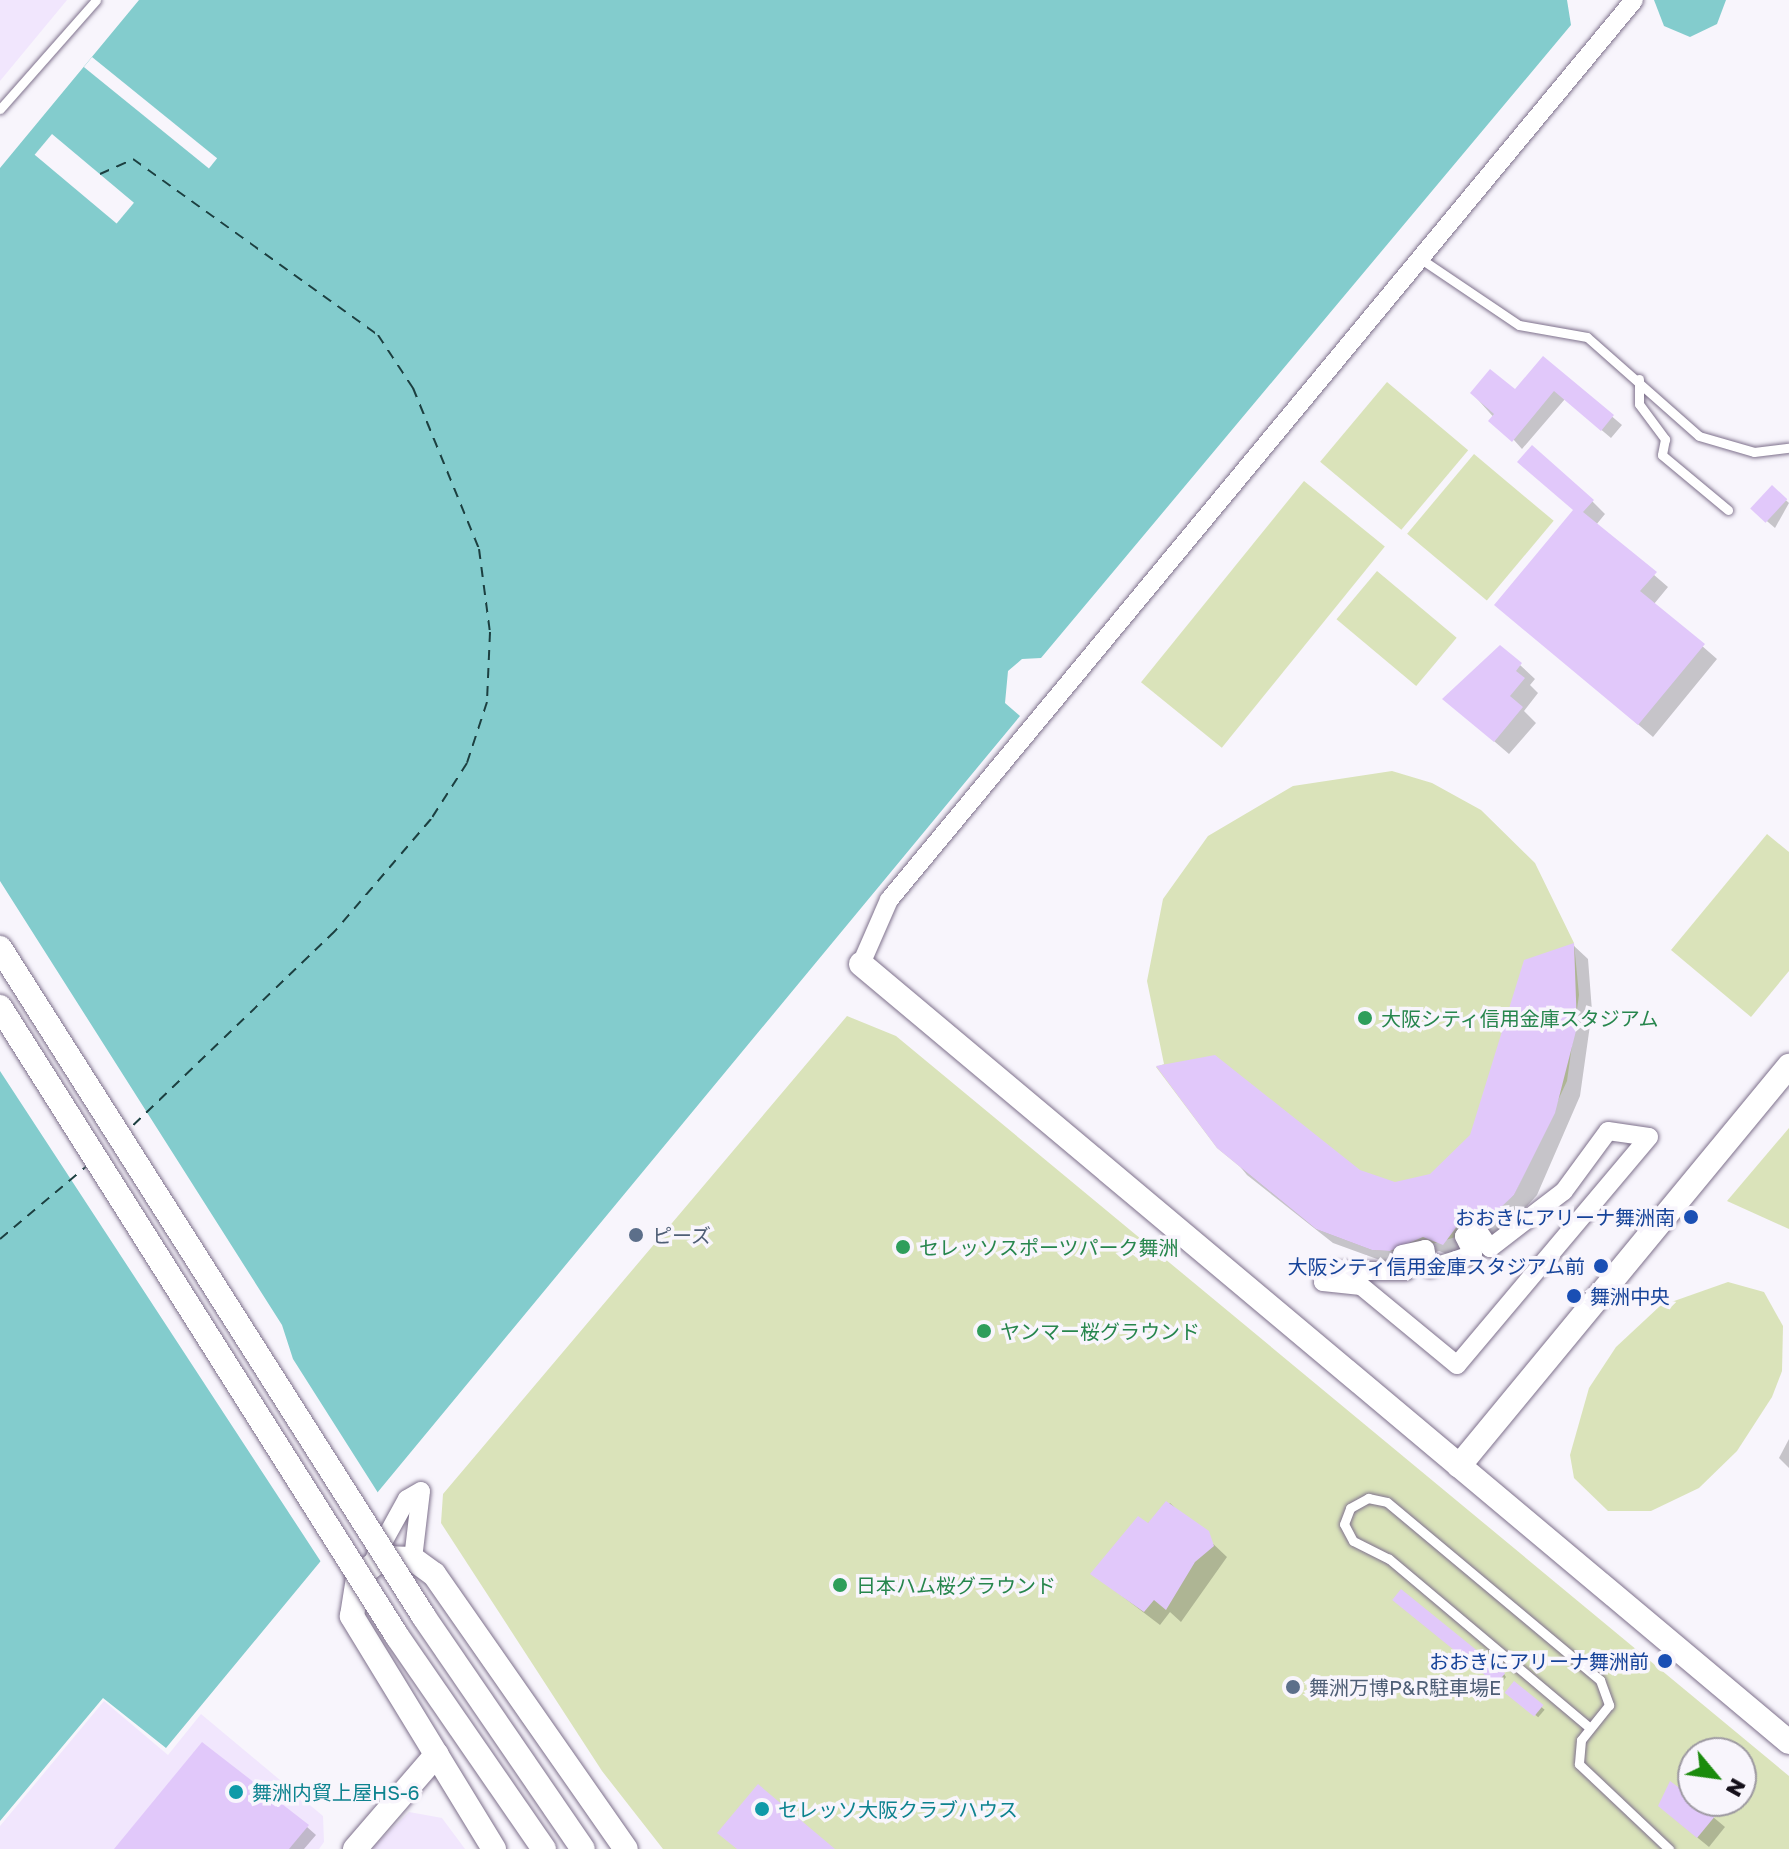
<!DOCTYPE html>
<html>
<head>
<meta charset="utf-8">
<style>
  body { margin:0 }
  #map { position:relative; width:1789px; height:1849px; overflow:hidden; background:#f8f5fc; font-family:"Golos Text","Noto Sans JP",sans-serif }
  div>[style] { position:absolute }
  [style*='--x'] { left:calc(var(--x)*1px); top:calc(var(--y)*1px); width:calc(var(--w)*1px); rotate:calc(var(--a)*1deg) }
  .built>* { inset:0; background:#f1e6fd }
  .green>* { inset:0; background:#dae3ba; transform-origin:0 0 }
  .water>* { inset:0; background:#83cccd }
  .pier>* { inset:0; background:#f8f5fc; transform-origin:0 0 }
  .shadow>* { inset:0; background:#0003; transform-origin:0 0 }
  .ferry>* { height:2px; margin-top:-1px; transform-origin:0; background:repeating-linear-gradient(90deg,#1c3f40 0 10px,transparent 0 18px) }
  .building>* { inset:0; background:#e1c8fa; transform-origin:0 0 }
  .roads { filter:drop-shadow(0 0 2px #7e718c) drop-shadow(0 0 2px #7e718c) }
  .lane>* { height:9px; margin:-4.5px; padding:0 4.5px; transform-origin:4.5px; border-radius:4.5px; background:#fff }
  .street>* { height:18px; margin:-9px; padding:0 9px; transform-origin:9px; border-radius:9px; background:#fff }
  .secondary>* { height:24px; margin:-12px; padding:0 12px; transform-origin:12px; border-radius:12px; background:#fff }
  .bridges { filter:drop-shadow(0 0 2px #7e718c) drop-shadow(0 0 2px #7e718c) }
  .secondary-bridge>* { height:24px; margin:-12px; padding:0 12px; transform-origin:12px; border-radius:12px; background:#fff }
  .dots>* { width:22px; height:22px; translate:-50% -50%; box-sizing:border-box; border:4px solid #f8f5fc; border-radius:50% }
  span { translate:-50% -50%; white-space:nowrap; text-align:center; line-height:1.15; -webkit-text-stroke:7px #f8f5fc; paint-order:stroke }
  .leisure-label { font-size:20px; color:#27864d }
  .left { translate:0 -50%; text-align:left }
  .transit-label { font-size:20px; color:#164399 }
  .right { translate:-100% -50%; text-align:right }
  .service-label { font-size:20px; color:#4e5e75 }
  .culture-label { font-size:20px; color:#0d838f }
  .north { position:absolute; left:1677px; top:1737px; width:80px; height:80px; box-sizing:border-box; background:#f8f5fc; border:2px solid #9d99a1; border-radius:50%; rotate:119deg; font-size:22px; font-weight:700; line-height:32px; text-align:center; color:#140f19 }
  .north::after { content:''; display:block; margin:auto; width:28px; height:36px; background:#1b8b0d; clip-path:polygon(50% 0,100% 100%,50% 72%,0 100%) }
</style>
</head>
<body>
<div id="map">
  <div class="built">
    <i style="clip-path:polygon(0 0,67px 0,0 81px)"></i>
    <i style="clip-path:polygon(104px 1701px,168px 1755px,201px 1714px,323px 1816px,324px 1842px,319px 1849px,0 1849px,0 1826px)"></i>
    <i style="clip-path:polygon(409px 1812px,442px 1818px,465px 1849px,371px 1849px)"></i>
  </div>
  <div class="green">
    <i style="left:1387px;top:382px;width:106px;height:104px;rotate:40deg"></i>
    <i style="left:1474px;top:454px;width:104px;height:104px;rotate:40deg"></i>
    <i style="left:1304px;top:481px;width:104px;height:259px;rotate:39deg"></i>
    <i style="left:1377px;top:571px;width:104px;height:63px;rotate:40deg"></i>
    <i style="clip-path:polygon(1392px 771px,1432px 783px,1481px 810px,1535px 863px,1574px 943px,1579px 995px,1567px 1081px,1514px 1195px,1466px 1234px,1405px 1252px,1372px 1250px,1316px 1229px,1217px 1148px,1156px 1067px,1164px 1064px,1147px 981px,1163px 899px,1208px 836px,1293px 786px)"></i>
    <i style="clip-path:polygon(1767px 834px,1789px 852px,1789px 971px,1751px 1017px,1671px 950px)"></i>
    <i style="clip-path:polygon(evenodd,847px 1016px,896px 1036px,1789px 1776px,1789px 1849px,663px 1849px,602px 1771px,441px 1523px,443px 1494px,847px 1016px,1693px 1753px,1741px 1753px,1741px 1801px,1693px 1801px,1693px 1753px)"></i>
    <i style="clip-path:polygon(1789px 1128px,1789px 1229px,1727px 1201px)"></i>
    <i style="clip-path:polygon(1728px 1282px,1764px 1292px,1783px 1326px,1782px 1371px,1772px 1397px,1737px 1451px,1699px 1488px,1651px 1511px,1608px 1511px,1574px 1478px,1570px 1455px,1589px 1388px,1616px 1347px,1660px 1306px)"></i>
  </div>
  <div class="water">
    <i style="clip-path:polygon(139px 0,1567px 0,1571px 25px,1041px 658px,1022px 659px,1008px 671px,1005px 703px,1020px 716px,166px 1748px,103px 1698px,0 1821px,0 168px)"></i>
    <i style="clip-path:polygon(1654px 0,1726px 0,1717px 24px,1690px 37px,1664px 26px)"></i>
  </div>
  <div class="pier">
    <i style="left:92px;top:57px;width:161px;height:13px;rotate:39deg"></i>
    <i style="left:52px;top:134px;width:107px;height:27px;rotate:40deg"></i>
    <i style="clip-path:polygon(0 881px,282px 1325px,293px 1359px,380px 1496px,323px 1565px,0 1071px)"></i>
  </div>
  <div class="shadow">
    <i style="clip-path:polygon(1543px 358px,1622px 425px,1611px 438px,1565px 399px,1522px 449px,1472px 393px,1515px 392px)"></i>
    <i style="clip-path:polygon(1772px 488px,1789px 503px,1775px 528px,1761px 516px)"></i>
    <i style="clip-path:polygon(1592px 501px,1605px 514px,1596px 525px,1668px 587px,1654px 604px,1717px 659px,1653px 737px,1497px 605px)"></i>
    <i style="clip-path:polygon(1520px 665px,1535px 679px,1530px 685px,1538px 693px,1524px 711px,1536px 723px,1509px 754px,1445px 699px)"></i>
    <i style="clip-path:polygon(1573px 945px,1588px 959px,1592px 1011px,1580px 1096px,1537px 1195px,1501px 1235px,1458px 1258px,1439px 1251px,1388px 1263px,1333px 1243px,1247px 1175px,1159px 1068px,1359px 1172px,1395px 1184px,1431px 1176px,1472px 1136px)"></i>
    <i style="clip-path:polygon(1789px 1439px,1789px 1468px,1779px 1458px)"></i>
    <i style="clip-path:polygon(1170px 1503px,1227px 1557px,1181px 1622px,1170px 1612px,1160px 1625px,1093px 1574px)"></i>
    <i style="clip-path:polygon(1398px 1602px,1504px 1674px,1506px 1677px,1500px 1685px)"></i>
    <i style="left:1514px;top:1684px;width:40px;height:10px;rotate:40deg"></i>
    <i style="clip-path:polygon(1694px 1801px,1725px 1827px,1709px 1847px,1671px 1816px)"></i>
    <i style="clip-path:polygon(307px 1827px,316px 1835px,304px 1849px,117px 1849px)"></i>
  </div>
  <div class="ferry">
    <i style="--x:100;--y:174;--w:36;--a:-24"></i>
    <i style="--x:133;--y:159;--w:302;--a:35.7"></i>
    <i style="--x:378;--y:335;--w:64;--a:56.6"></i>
    <i style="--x:413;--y:388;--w:174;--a:67.7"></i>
    <i style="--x:479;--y:549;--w:84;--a:82.5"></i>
    <i style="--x:490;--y:632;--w:70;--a:92.5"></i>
    <i style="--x:487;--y:702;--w:64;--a:108.2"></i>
    <i style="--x:467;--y:763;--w:67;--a:122.7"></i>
    <i style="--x:431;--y:819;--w:148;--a:130.6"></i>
    <i style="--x:335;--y:931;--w:286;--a:136.1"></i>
    <i style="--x:0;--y:1239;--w:115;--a:-40.1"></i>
  </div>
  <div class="building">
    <i style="clip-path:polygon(1543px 356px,1614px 415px,1601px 431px,1554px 391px,1512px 442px,1488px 421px,1494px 414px,1470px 393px,1490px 369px,1515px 389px)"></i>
    <i style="clip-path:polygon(1532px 445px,1594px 500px,1583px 512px,1657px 572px,1640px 591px,1705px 644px,1638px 725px,1494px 605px,1573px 510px,1517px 462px)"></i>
    <i style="left:1772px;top:485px;width:21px;height:32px;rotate:43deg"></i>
    <i style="clip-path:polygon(1500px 645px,1522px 663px,1516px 671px,1525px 678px,1510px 696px,1523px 707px,1494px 742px,1442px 699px)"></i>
    <i style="clip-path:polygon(1574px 943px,1577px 1027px,1555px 1113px,1514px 1195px,1486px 1221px,1458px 1225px,1443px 1245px,1423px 1237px,1390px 1251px,1372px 1250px,1316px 1229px,1217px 1148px,1156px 1066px,1215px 1055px,1360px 1170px,1395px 1182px,1430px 1174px,1470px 1135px,1524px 960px)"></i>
    <i style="clip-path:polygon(1166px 1501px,1209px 1531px,1214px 1546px,1195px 1562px,1166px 1610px,1154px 1600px,1144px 1612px,1090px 1574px,1138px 1516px,1148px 1523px)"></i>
    <i style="left:1401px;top:1589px;width:134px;height:14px;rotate:39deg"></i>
    <i style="left:1514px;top:1681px;width:38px;height:15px;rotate:39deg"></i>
    <i style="clip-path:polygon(202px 1742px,309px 1825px,289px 1849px,114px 1849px)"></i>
    <i style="clip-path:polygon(1670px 1781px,1716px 1815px,1697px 1838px,1658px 1806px)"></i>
    <i style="clip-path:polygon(758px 1784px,835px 1849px,737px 1849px,717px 1833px)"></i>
  </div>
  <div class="roads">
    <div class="lane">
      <i style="--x:0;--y:109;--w:145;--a:-48.6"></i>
      <i style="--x:1421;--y:259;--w:118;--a:34"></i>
      <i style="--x:1519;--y:325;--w:69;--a:10"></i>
      <i style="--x:1587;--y:337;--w:149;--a:41.5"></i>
      <i style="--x:1699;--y:436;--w:57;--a:16.2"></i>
      <i style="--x:1754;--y:452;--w:35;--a:-7"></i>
      <i style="--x:1639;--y:379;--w:25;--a:90"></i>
      <i style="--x:1639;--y:404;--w:44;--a:53.4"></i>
      <i style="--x:1665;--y:439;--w:16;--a:101"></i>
      <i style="--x:1662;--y:455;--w:86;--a:39.8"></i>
      <i style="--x:1590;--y:1728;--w:263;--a:-139.9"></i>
      <i style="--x:1389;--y:1559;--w:40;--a:-153.4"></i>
      <i style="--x:1353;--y:1541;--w:19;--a:-118"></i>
      <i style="--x:1344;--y:1524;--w:17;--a:-69"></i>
      <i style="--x:1350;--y:1508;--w:21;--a:-29"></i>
      <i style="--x:1368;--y:1498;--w:19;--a:12"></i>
      <i style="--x:1387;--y:1502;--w:278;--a:39.9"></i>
      <i style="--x:1600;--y:1680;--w:27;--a:70"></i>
      <i style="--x:1609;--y:1705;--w:45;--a:128.7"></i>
      <i style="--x:1581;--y:1740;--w:24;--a:95"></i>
      <i style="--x:1579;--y:1764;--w:124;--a:43.4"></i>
    </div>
    <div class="street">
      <i style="--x:861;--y:964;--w:70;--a:-66.4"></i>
      <i style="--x:889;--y:900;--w:1168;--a:-50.38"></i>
      <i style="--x:1608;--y:1131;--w:41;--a:8.3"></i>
      <i style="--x:1649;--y:1137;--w:298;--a:130.1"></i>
      <i style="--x:1457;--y:1365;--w:124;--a:-140.5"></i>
      <i style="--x:1361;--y:1286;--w:38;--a:-174"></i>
      <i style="--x:1323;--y:1282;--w:14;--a:-54"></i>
      <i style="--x:1331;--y:1271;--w:75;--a:0"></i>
      <i style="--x:1406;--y:1271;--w:17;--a:-103"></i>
      <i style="--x:1402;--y:1254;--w:24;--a:-12"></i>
      <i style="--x:1425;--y:1249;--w:20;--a:75"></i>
      <i style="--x:1430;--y:1268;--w:27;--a:-17"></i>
      <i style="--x:1456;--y:1260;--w:18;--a:-19"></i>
      <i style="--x:1473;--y:1254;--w:20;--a:-117"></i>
      <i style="--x:1464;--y:1236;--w:15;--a:-28"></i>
      <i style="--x:1477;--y:1229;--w:23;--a:56"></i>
      <i style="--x:1490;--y:1248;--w:93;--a:-37.6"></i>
      <i style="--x:1564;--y:1191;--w:74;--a:-53.7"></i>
      <i style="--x:375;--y:1557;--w:66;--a:-61.1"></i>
      <i style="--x:407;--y:1499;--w:16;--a:-30"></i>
      <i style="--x:413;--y:1559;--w:68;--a:-83.3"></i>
    </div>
    <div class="secondary">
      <i style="--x:861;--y:964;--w:1211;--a:39.98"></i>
      <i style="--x:1459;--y:1466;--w:519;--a:-50.48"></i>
      <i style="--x:355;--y:1849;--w:125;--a:-49.2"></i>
      <i style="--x:494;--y:1849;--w:273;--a:-121.4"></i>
      <i style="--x:352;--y:1616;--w:39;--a:-81"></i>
      <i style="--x:358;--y:1577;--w:31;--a:-38"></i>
      <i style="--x:382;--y:1558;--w:31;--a:2"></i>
      <i style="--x:413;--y:1559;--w:26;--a:36"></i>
      <i style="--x:434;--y:1574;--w:335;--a:55.1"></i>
    </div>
  </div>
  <div class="bridges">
    <div class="secondary-bridge">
      <i style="--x:0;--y:948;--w:792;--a:57.63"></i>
      <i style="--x:424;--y:1617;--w:281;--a:55.6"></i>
      <i style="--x:0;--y:1007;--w:744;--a:57.74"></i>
      <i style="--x:397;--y:1636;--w:259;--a:55.4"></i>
    </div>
  </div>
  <div class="dots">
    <i style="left:1365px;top:1018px;background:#2e9e5b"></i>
    <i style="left:1691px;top:1217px;background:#1a4fb4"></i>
    <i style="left:636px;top:1235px;background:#5c6f8a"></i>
    <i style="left:903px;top:1247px;background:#2e9e5b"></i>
    <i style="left:1601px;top:1266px;background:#1a4fb4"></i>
    <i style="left:1574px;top:1296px;background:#1a4fb4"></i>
    <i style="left:984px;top:1331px;background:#2e9e5b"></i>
    <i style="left:840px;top:1585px;background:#2e9e5b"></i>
    <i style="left:1665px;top:1661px;background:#1a4fb4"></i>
    <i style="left:1293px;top:1687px;background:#5c6f8a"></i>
    <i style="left:236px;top:1792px;background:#0f9aa8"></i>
    <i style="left:762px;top:1809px;background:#0f9aa8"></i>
  </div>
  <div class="leisure-label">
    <span class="left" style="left:1381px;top:1018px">大阪シティ信用金庫スタジアム</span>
    <span class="left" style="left:919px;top:1247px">セレッソスポーツパーク舞洲</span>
    <span class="left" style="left:1000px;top:1331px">ヤンマー桜グラウンド</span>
    <span class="left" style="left:856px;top:1585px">日本ハム桜グラウンド</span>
  </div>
  <div class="transit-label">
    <span class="right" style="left:1675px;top:1217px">おおきにアリーナ舞洲南</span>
    <span class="right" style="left:1585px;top:1266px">大阪シティ信用金庫スタジアム前</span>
    <span class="left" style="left:1590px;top:1296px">舞洲中央</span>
    <span class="right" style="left:1649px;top:1661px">おおきにアリーナ舞洲前</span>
  </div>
  <div class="service-label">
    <span class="left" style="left:652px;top:1235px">ピーズ</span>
    <span class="left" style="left:1309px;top:1687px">舞洲万博P&amp;R駐車場E</span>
  </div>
  <div class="culture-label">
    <span class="left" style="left:252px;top:1792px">舞洲内貿上屋HS-6</span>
    <span class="left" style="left:778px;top:1809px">セレッソ大阪クラブハウス</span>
  </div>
  <div class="north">N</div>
</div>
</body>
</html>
